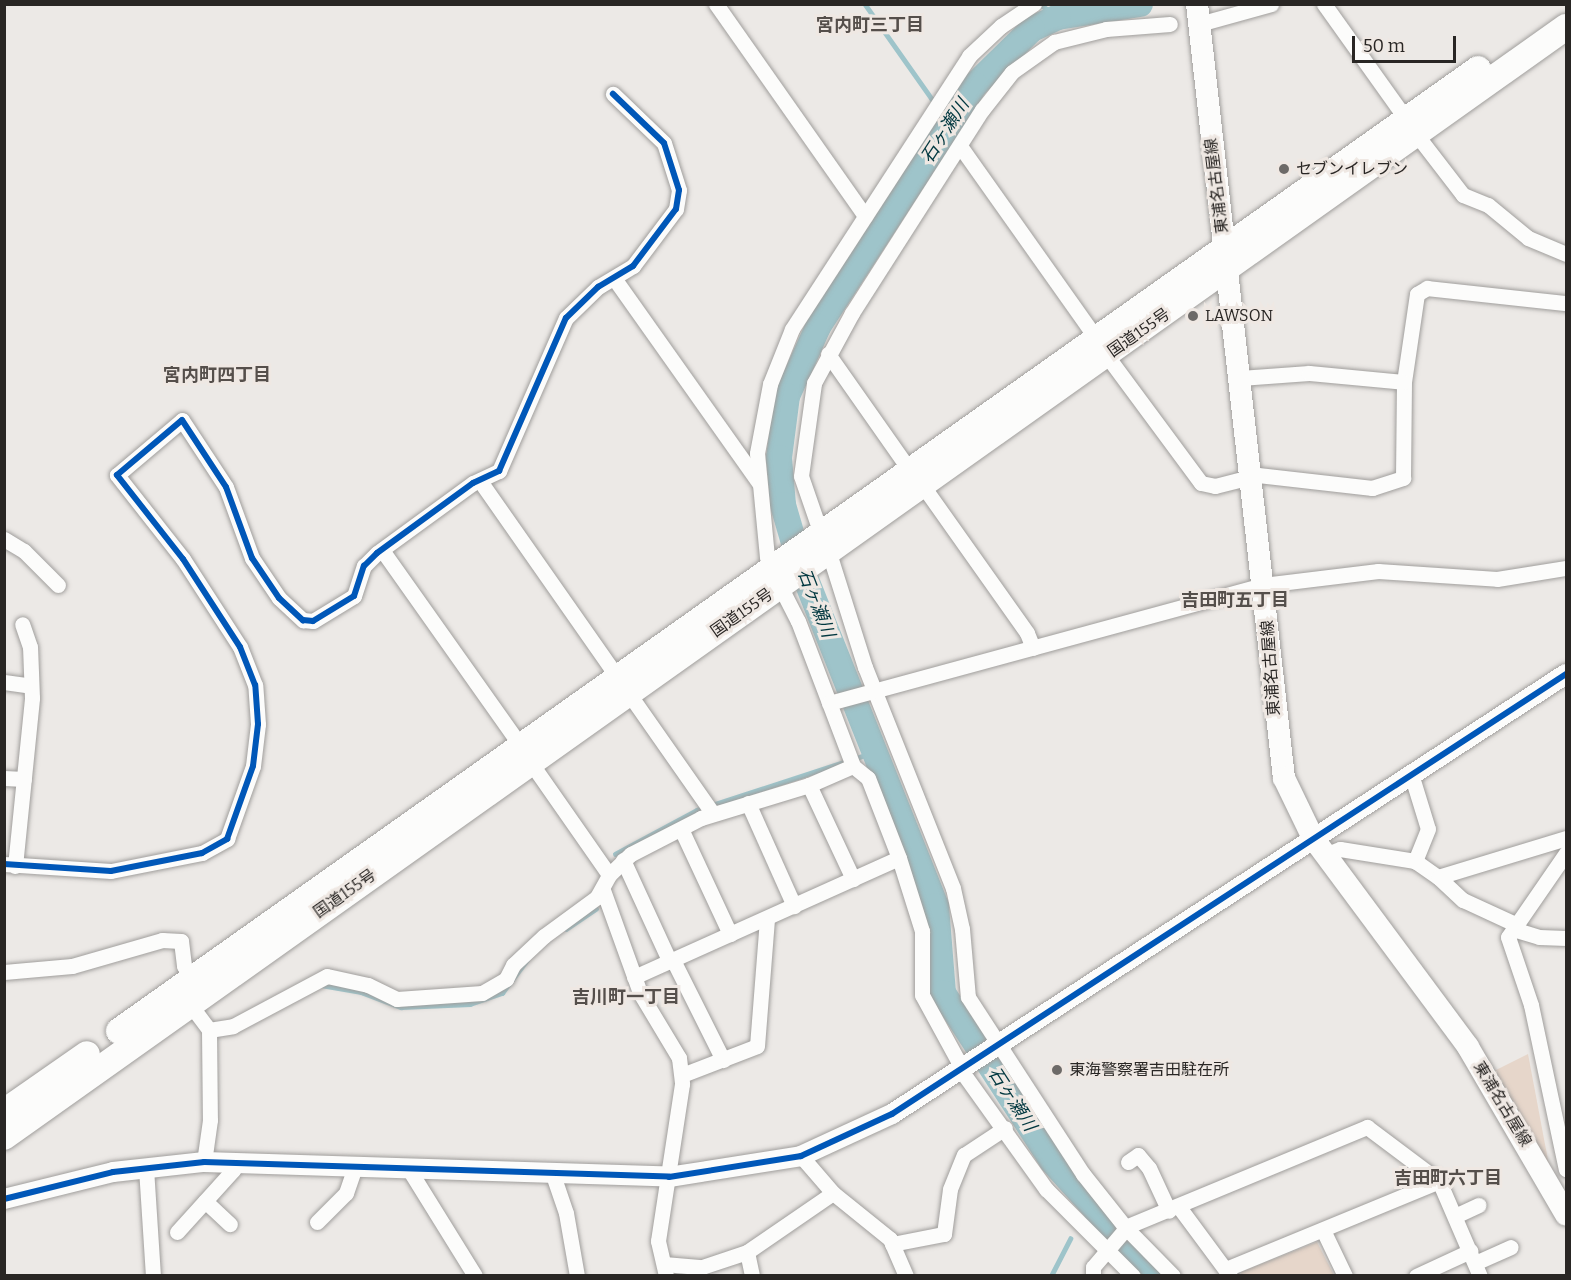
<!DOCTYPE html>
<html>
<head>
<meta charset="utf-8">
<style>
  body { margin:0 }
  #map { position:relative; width:1571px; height:1280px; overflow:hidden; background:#ece9e6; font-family:Bitter,"Noto Sans JP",serif }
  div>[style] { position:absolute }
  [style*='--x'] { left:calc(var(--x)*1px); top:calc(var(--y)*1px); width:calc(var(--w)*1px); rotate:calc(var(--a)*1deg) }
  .green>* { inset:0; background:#e6d6ca }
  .stream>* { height:4.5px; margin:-2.25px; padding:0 2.25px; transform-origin:2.25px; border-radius:2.25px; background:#9ec4ca }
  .river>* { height:26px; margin:-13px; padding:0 13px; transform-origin:13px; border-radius:13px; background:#9ec4ca }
  .roads { filter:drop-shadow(0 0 2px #a09e9c) drop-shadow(0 0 2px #a09e9c) }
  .street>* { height:15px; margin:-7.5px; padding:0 7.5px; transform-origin:7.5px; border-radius:7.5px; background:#fcfcfb }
  .secondary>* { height:20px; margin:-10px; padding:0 10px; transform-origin:10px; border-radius:10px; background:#fcfcfb }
  .primary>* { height:22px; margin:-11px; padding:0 11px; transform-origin:11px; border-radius:11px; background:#fcfcfb }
  .highway>* { height:26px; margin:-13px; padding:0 13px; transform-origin:13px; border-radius:13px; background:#fcfcfb }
  .cycleway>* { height:6px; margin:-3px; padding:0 3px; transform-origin:3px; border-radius:3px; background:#0057b8 }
  .dots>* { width:16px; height:16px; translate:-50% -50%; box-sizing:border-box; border:3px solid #efe8e3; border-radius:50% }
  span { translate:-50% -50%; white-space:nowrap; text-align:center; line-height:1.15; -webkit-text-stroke:6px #efe8e3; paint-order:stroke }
  .poi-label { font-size:16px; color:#292624 }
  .left { translate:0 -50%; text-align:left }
  .street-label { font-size:16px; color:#292624 }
  .neighbourhood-label { font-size:18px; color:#554f4b; font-weight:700 }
  .water-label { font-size:18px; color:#00373f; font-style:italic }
  .frame { position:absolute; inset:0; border:6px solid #292624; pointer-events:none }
  .scale { position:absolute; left:1352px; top:36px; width:104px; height:27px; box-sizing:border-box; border:3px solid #292624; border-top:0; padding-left:8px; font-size:18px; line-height:21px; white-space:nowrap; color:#292624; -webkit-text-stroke:4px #efe8e3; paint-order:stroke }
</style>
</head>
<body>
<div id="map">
  <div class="green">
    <i style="clip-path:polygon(1528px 1054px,1551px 1176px,1492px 1072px)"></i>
    <i style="clip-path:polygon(1317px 1242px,1334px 1275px,1241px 1275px,1241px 1272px)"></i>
  </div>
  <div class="stream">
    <i style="--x:865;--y:4;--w:116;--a:54.8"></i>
    <i style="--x:932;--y:99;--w:28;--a:42"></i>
    <i style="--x:1040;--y:4;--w:22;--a:36"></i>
    <i style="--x:615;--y:854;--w:93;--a:-28.2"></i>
    <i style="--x:697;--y:810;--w:186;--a:-18.1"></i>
    <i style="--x:566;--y:929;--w:36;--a:-34"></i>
    <i style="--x:321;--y:985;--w:41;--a:9.9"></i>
    <i style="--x:361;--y:992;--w:43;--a:20.6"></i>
    <i style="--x:401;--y:1007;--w:69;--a:-2.5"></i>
    <i style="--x:470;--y:1004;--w:34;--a:-19"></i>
    <i style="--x:502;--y:993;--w:41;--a:-52.9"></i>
    <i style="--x:1086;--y:1218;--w:12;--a:-59"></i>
    <i style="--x:1051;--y:1276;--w:42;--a:-62.8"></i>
  </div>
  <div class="river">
    <i style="--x:1140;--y:4;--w:83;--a:171"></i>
    <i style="--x:1058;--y:17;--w:29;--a:155"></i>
    <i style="--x:1032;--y:29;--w:80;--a:135.5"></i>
    <i style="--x:975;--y:85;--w:288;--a:123"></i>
    <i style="--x:818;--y:327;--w:76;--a:114.2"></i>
    <i style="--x:787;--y:396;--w:63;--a:97.4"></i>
    <i style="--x:779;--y:458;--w:47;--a:85.1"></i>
    <i style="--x:783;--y:505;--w:65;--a:73.8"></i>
    <i style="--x:801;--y:567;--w:365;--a:68.3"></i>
    <i style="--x:936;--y:906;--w:87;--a:85.4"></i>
    <i style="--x:943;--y:993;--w:200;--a:57"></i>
    <i style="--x:1052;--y:1161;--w:155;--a:47.9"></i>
  </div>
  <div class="roads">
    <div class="street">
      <i style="--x:716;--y:4;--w:259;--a:54.9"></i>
      <i style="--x:1324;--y:4;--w:141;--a:54.5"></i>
      <i style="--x:1199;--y:24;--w:75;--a:-15.5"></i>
      <i style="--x:1416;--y:134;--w:77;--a:52.4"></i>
      <i style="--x:1463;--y:195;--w:27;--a:22"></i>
      <i style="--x:1488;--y:205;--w:52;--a:39.5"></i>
      <i style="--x:1528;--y:238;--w:41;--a:22.8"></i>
      <i style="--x:960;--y:146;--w:235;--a:54.7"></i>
      <i style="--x:616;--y:281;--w:247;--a:54.7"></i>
      <i style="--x:828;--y:354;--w:144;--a:54.9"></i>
      <i style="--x:1107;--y:356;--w:158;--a:53.5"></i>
      <i style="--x:1201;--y:483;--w:14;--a:12"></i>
      <i style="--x:1215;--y:486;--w:44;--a:-14.3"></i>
      <i style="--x:1258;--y:475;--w:115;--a:6.5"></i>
      <i style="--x:1372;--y:488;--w:33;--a:-18"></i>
      <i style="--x:1403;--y:478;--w:96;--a:-89.4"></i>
      <i style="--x:1404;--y:382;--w:89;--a:-81.6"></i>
      <i style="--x:1417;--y:294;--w:12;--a:-31"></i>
      <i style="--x:1427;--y:288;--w:140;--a:6.2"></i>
      <i style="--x:1240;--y:378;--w:69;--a:-4.1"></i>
      <i style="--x:1309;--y:373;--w:95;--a:5.4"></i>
      <i style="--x:480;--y:481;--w:406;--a:55"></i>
      <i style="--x:923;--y:486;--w:180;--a:54.7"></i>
      <i style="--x:1027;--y:633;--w:16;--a:68"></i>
      <i style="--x:821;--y:534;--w:61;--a:-109"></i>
      <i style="--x:801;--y:476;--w:94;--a:-82"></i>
      <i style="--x:814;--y:383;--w:80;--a:-61.5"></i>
      <i style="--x:852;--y:313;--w:241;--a:-57.4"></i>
      <i style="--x:982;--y:110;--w:48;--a:-51.7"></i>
      <i style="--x:1012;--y:72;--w:52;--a:-35.5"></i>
      <i style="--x:1054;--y:42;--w:54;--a:-14"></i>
      <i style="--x:1106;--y:29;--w:64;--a:-4.5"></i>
      <i style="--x:4;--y:539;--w:23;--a:31"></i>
      <i style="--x:24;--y:551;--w:48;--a:45"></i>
      <i style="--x:382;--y:550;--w:239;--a:54.7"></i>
      <i style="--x:829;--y:553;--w:120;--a:72.5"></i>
      <i style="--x:865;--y:667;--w:238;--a:68.3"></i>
      <i style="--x:953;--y:888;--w:42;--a:77.6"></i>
      <i style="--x:962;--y:929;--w:68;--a:85"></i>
      <i style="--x:968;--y:997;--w:211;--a:57"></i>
      <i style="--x:1083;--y:1174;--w:69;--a:51.5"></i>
      <i style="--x:1126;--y:1228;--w:67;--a:45.6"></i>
      <i style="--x:774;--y:568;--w:13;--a:-122"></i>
      <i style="--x:767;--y:557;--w:104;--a:-95.5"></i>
      <i style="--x:757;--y:453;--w:70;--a:-79.3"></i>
      <i style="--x:770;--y:384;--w:59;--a:-68.2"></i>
      <i style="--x:792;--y:329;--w:325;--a:-57"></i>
      <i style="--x:969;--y:56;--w:44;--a:-43.2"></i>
      <i style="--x:1001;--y:26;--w:40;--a:-34"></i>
      <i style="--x:780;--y:586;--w:39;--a:63"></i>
      <i style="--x:798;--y:621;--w:155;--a:69.2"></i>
      <i style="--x:853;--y:766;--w:19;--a:39"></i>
      <i style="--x:868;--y:778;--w:86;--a:68.8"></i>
      <i style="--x:899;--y:858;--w:77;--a:72.5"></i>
      <i style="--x:922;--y:931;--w:64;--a:90"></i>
      <i style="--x:922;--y:995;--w:83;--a:61.3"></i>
      <i style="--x:4;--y:682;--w:27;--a:8"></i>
      <i style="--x:829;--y:703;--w:450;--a:-15.2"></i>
      <i style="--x:1263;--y:585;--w:116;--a:-6.9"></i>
      <i style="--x:1378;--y:571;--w:119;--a:3.8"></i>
      <i style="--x:1497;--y:579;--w:70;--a:-9.1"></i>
      <i style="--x:531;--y:763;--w:136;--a:55.1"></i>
      <i style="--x:1412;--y:777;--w:54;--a:72.9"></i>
      <i style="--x:1428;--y:829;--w:35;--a:112"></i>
      <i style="--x:4;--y:778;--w:20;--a:3"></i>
      <i style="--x:809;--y:785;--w:104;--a:64.9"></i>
      <i style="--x:748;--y:803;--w:113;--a:65.9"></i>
      <i style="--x:682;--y:831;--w:114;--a:65"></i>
      <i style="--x:1566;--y:853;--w:102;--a:124.6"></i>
      <i style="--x:1508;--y:937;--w:72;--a:71.3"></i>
      <i style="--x:1531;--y:1005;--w:168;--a:78"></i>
      <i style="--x:1325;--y:855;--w:16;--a:-22"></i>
      <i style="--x:1340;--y:849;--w:76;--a:9.1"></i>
      <i style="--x:1415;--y:861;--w:28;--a:35"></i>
      <i style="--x:1438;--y:877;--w:134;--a:-16.9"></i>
      <i style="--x:623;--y:860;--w:112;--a:65.3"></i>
      <i style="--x:4;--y:864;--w:107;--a:3.7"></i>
      <i style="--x:111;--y:871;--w:93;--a:-11.2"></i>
      <i style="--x:202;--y:853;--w:29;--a:-29"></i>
      <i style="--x:227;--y:839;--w:77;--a:-70.4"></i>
      <i style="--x:253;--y:766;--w:42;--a:-83.2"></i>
      <i style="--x:258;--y:724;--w:39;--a:-94"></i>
      <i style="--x:255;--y:685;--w:41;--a:-111.5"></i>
      <i style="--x:240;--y:647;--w:105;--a:-122.9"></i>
      <i style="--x:183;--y:559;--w:107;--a:-128.2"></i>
      <i style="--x:117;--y:475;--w:85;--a:-40.2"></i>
      <i style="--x:182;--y:420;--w:80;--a:56.7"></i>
      <i style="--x:226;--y:487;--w:76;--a:69.9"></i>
      <i style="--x:252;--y:558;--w:48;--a:56"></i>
      <i style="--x:279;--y:598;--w:33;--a:43"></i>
      <i style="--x:303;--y:620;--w:10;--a:6"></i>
      <i style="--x:313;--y:621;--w:48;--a:-31.4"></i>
      <i style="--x:354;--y:596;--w:32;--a:-72"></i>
      <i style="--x:364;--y:566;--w:18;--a:-45"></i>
      <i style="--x:377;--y:553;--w:119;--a:-36.1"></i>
      <i style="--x:473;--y:483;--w:29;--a:-25"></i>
      <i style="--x:499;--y:471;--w:167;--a:-66.4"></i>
      <i style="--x:566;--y:318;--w:45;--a:-44.1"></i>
      <i style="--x:598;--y:287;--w:41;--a:-31"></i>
      <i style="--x:633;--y:266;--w:71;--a:-53"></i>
      <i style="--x:676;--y:209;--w:19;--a:-81"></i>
      <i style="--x:679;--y:190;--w:49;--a:-107.7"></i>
      <i style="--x:664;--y:143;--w:71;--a:-136.1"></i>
      <i style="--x:15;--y:866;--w:169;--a:-84.2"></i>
      <i style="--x:32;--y:698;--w:51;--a:-92.2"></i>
      <i style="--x:30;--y:647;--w:24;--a:-109"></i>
      <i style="--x:1438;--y:877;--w:34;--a:43"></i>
      <i style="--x:1463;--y:900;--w:57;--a:24.8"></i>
      <i style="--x:603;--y:890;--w:109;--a:70.2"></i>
      <i style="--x:640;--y:993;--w:76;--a:59"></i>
      <i style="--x:679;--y:1058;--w:26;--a:83"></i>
      <i style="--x:682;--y:1084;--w:159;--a:98.7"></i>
      <i style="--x:658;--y:1241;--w:36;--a:77"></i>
      <i style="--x:1513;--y:929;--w:27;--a:17"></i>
      <i style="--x:1539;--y:937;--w:27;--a:2"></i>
      <i style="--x:673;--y:960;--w:112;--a:63.4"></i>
      <i style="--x:4;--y:972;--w:68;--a:-5"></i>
      <i style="--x:72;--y:966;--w:94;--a:-16.1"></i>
      <i style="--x:162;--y:940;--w:19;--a:3"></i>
      <i style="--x:181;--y:941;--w:25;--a:83"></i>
      <i style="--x:184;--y:966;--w:15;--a:53"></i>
      <i style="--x:634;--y:977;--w:290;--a:-24.2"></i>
      <i style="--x:189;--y:1003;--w:34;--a:53"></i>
      <i style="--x:209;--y:1030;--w:90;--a:89.4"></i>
      <i style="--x:210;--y:1120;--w:42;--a:98.1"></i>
      <i style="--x:209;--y:1030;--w:24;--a:-9"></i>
      <i style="--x:233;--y:1026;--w:106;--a:-28"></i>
      <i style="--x:327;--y:976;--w:42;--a:12.4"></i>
      <i style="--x:368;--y:985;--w:32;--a:26"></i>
      <i style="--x:397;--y:999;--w:85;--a:-4"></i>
      <i style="--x:482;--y:993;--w:28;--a:-30"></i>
      <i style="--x:506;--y:979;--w:16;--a:-63"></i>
      <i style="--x:513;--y:965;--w:42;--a:-43.1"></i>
      <i style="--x:544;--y:936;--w:66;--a:-36.3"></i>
      <i style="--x:597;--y:897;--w:25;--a:-61"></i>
      <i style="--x:609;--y:875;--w:30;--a:-44"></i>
      <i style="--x:631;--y:854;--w:79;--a:-27.2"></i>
      <i style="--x:701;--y:818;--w:113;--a:-17"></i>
      <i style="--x:809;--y:785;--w:48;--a:-23.4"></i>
      <i style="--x:960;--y:1069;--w:148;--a:54.4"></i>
      <i style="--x:1046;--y:1189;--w:123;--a:45"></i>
      <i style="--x:682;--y:1075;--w:80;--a:-21.1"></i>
      <i style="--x:757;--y:1046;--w:128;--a:-85.5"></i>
      <i style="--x:801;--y:1156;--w:49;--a:49.1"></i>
      <i style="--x:833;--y:1193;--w:73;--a:38.9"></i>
      <i style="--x:890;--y:1239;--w:40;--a:66.6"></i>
      <i style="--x:1128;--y:1162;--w:12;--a:-35"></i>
      <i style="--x:1138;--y:1155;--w:17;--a:50"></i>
      <i style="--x:1149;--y:1168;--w:47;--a:65.1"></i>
      <i style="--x:146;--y:1168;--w:108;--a:86.3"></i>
      <i style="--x:410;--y:1171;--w:123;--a:58.2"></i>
      <i style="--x:553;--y:1175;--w:40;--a:71.1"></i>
      <i style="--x:566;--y:1213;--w:64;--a:80.1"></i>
      <i style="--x:205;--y:1201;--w:34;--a:43"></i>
      <i style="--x:1179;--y:1207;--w:86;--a:53.5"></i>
      <i style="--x:1455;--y:1216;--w:26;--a:-25"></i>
      <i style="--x:317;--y:1222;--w:41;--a:-45"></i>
      <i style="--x:346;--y:1193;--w:28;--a:-71"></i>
      <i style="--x:1323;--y:1230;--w:51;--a:64.4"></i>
      <i style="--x:177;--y:1232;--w:84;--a:-47.9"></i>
      <i style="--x:233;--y:1170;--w:9;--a:-90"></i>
      <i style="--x:892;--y:1244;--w:53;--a:-10.9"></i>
      <i style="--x:944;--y:1234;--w:45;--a:-82.4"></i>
      <i style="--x:950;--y:1189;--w:37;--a:-68"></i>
      <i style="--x:964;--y:1155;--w:49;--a:-33.4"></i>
      <i style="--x:747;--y:1252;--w:25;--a:78"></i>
      <i style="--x:1475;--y:1263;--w:39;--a:-24"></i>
      <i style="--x:664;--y:1264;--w:38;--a:5"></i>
      <i style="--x:702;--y:1267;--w:47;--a:-18.4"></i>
      <i style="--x:747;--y:1252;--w:104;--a:-34.5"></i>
      <i style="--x:1226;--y:1269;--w:230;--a:-22.4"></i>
      <i style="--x:1093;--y:1276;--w:9;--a:-90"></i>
      <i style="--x:1093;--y:1267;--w:54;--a:-49.5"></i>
      <i style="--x:1128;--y:1226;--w:259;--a:-22.5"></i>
      <i style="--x:1367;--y:1127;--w:90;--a:36.9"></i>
      <i style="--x:1439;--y:1181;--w:103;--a:66.7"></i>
      <i style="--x:1416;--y:1276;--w:60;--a:-24.8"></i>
    </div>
    <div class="secondary">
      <i style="--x:4;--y:1199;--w:112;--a:-13.9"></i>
      <i style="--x:113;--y:1172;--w:92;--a:-6.3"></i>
      <i style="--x:204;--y:1162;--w:465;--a:1.8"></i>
      <i style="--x:669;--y:1177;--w:134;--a:-9"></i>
      <i style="--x:801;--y:1156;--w:100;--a:-24.8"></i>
      <i style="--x:892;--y:1114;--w:805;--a:-33.14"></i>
    </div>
    <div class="primary">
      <i style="--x:1197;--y:4;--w:779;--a:83.59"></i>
      <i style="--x:1284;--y:778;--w:67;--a:64.2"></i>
      <i style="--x:1313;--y:838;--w:260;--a:53.4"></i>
      <i style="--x:1468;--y:1047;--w:194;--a:59.7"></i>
    </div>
    <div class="highway">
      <i style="--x:119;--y:1031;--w:1665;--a:-35.29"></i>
      <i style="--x:4;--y:1112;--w:101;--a:-34.9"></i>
      <i style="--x:4;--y:1137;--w:1916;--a:-35.4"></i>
    </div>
  </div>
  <div class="cycleway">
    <i style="--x:4;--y:864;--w:107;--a:3.7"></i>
    <i style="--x:111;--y:871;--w:93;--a:-11.2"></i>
    <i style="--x:202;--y:853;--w:29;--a:-29"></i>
    <i style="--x:227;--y:839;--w:77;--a:-70.4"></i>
    <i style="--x:253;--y:766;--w:42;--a:-83.2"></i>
    <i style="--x:258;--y:724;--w:39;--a:-94"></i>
    <i style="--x:255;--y:685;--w:41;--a:-111.5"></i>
    <i style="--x:240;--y:647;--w:105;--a:-122.9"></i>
    <i style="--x:183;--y:559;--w:107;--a:-128.2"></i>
    <i style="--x:117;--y:475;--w:85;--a:-40.2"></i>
    <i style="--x:182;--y:420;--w:80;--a:56.7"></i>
    <i style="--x:226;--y:487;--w:76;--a:69.9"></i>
    <i style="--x:252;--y:558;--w:48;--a:56"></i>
    <i style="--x:279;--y:598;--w:33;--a:43"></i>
    <i style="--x:303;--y:620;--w:10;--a:6"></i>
    <i style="--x:313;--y:621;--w:48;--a:-31.4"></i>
    <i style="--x:354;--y:596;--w:32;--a:-72"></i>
    <i style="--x:364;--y:566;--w:18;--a:-45"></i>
    <i style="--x:377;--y:553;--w:119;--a:-36.1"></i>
    <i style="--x:473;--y:483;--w:29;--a:-25"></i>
    <i style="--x:499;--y:471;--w:167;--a:-66.4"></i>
    <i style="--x:566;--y:318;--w:45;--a:-44.1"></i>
    <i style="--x:598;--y:287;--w:41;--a:-31"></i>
    <i style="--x:633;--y:266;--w:71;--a:-53"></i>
    <i style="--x:676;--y:209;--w:19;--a:-81"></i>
    <i style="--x:679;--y:190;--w:49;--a:-107.7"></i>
    <i style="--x:664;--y:143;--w:71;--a:-136.1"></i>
    <i style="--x:4;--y:1199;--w:112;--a:-13.9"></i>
    <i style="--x:113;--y:1172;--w:92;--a:-6.3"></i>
    <i style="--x:204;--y:1162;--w:465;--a:1.8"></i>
    <i style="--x:669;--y:1177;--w:134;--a:-9"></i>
    <i style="--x:801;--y:1156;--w:100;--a:-24.8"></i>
    <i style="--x:892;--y:1114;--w:805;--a:-33.14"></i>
  </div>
  <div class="dots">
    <i style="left:1284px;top:169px;background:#6d6a68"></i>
    <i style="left:1193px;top:316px;background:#6d6a68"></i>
    <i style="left:1057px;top:1070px;background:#6d6a68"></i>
  </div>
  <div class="poi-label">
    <span class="left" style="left:1296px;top:169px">セブンイレブン</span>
    <span class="left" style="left:1205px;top:316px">LAWSON</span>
    <span class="left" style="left:1069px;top:1070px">東海警察署吉田駐在所</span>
  </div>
  <div class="street-label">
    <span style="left:1217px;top:186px;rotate:-97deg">東浦名古屋線</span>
    <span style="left:1139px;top:333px;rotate:-35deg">国道155号</span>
    <span style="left:742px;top:613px;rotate:-35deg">国道155号</span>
    <span style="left:1271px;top:668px;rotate:-94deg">東浦名古屋線</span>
    <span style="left:345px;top:894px;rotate:-35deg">国道155号</span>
    <span style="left:1502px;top:1104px;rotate:59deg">東浦名古屋線</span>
  </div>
  <div class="neighbourhood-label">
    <span style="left:870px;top:25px">宮内町三丁目</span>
    <span style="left:217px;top:375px">宮内町四丁目</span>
    <span style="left:1235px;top:600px">吉田町五丁目</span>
    <span style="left:626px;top:997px">吉川町一丁目</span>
    <span style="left:1448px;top:1178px">吉田町六丁目</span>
  </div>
  <div class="water-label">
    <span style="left:945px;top:131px;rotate:-57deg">石ヶ瀬川</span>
    <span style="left:816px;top:603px;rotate:69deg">石ヶ瀬川</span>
    <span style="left:1012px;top:1099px;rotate:57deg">石ヶ瀬川</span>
  </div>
  <div class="frame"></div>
  <div class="scale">50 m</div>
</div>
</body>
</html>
